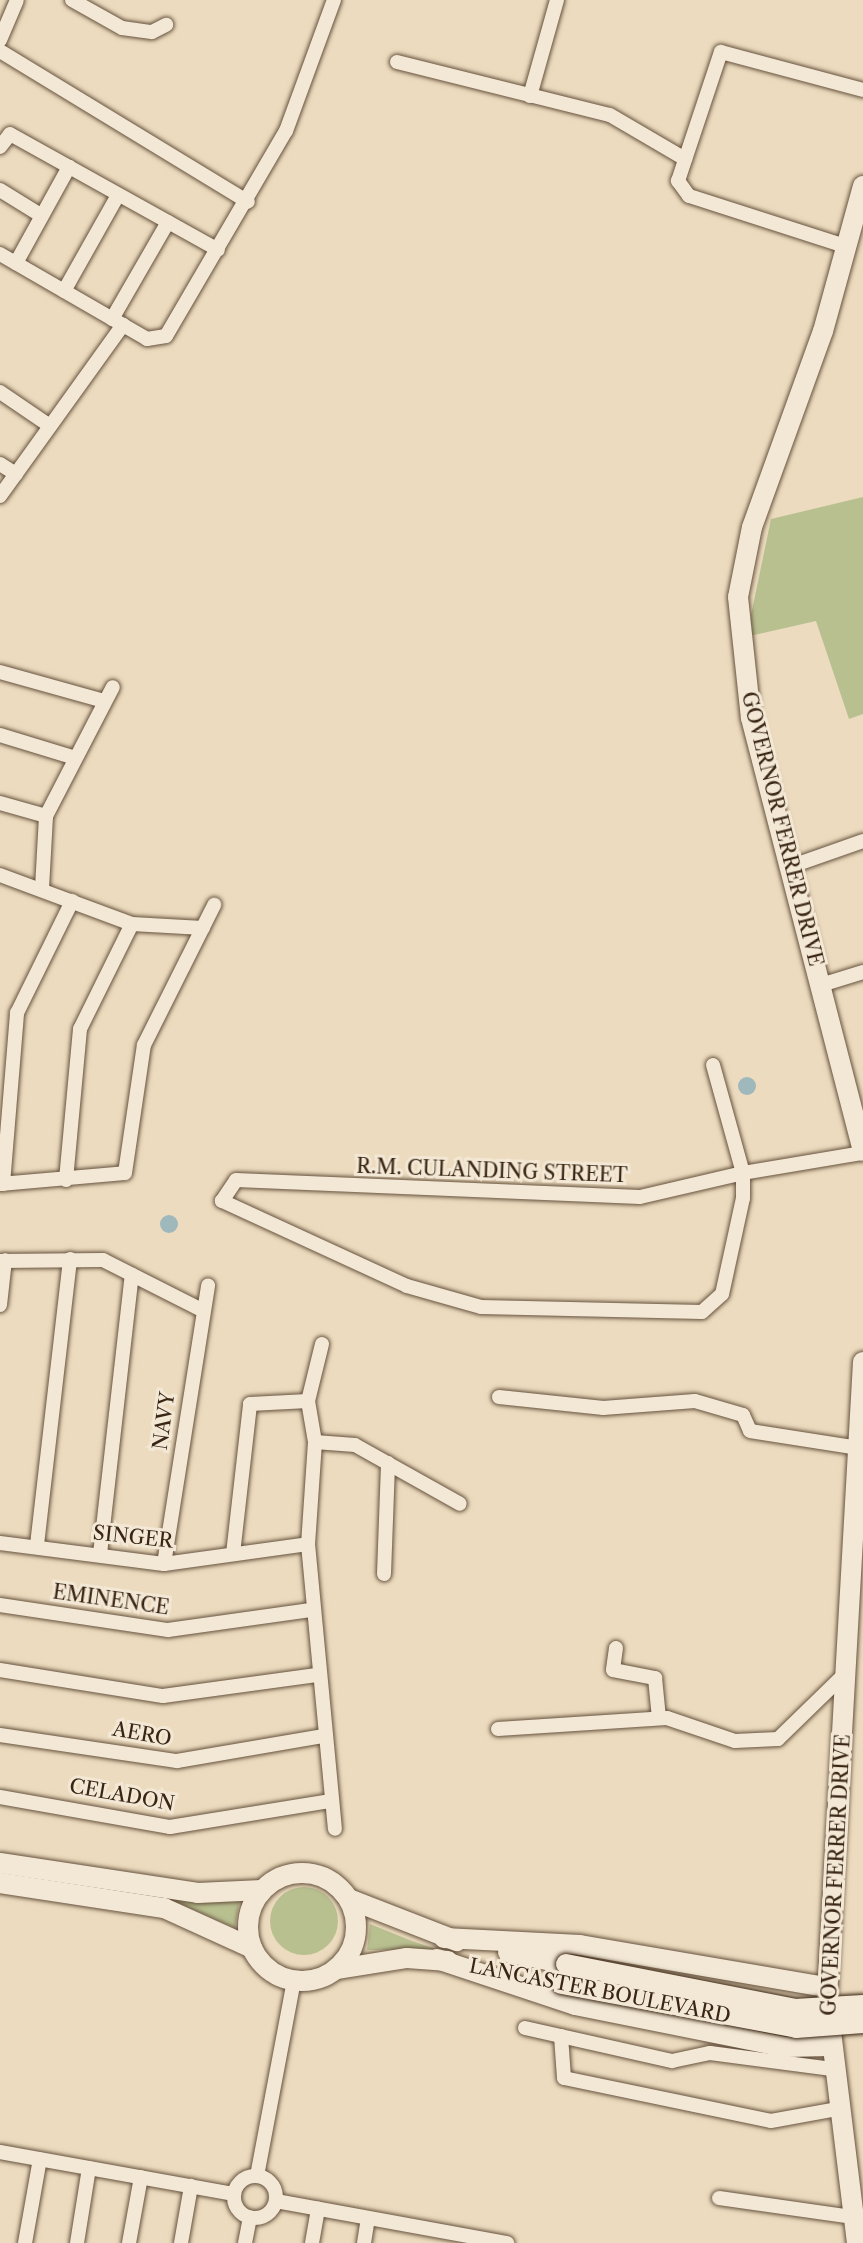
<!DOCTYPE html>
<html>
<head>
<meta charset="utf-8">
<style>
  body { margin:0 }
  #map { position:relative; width:863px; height:2243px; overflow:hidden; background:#ecdbbe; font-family:"Libre Caslon Text",serif }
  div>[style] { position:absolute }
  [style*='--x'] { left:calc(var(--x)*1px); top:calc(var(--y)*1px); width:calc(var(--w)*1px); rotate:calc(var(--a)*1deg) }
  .green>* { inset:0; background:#b9c090 }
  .round { border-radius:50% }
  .water>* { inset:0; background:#9eb8bc }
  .roads { filter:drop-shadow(0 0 2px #66523e) drop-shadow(0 0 2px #66523e) }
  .street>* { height:14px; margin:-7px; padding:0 7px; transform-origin:7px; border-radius:7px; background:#f3e8d5 }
  .street>.ring { margin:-7px; padding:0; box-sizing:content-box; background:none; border:14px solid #f3e8d5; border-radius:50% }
  .secondary>* { height:20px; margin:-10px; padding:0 10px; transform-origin:10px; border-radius:10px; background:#f3e8d5 }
  .secondary>.ring { margin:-10px; padding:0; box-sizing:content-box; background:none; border:20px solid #f3e8d5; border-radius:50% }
  .bridges { filter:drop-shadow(0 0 2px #392513) drop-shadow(0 0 2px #392513) }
  .secondary-bridge>* { height:20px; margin:-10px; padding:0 10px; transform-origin:10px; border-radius:10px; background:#f3e8d5 }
  span { translate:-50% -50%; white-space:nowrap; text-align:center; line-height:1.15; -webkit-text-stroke:6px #f3e8d5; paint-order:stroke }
  .street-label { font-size:20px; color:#392513 }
</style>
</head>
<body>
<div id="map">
  <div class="green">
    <i style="clip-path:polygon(863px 497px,863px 714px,849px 719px,816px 621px,750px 636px,750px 620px,771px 519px)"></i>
    <i class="round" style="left:270px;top:1887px;width:68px;height:68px"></i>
    <i style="clip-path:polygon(240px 1896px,235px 1928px,167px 1898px)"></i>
    <i style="clip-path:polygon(370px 1924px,412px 1941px,436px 1949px,367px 1950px)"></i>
  </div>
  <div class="water">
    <i class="round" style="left:738px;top:1077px;width:18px;height:18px"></i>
    <i class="round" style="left:160px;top:1215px;width:18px;height:18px"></i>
  </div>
  <div class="roads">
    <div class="street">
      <i style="--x:72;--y:0;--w:57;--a:29.2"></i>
      <i style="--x:122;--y:28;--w:30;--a:8"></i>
      <i style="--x:152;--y:32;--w:16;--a:-27"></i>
      <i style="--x:0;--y:40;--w:43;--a:-67"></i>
      <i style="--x:0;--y:51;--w:290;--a:31.3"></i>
      <i style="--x:397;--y:62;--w:219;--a:14"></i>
      <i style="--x:610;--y:115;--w:87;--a:30.4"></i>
      <i style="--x:530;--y:96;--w:100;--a:-74.3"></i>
      <i style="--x:0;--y:147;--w:16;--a:-52"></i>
      <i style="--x:10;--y:134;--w:238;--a:29.1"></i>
      <i style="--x:0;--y:190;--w:49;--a:31.8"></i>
      <i style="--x:848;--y:247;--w:167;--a:-162.2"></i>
      <i style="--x:689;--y:196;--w:19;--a:-126"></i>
      <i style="--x:678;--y:181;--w:136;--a:-71.6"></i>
      <i style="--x:721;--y:52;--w:147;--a:15"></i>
      <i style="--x:0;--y:254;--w:170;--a:30"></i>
      <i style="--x:147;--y:339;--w:19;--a:-9"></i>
      <i style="--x:166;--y:336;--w:238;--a:-59.7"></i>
      <i style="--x:286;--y:131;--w:140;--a:-69.9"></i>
      <i style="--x:16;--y:263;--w:110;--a:-61.1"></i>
      <i style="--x:64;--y:291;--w:110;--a:-60.6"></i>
      <i style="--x:112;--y:319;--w:112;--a:-60"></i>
      <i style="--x:0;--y:392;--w:60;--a:34.2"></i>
      <i style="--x:0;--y:464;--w:19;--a:32"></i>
      <i style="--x:0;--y:496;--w:211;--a:-54.3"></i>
      <i style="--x:0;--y:672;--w:108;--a:15.6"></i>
      <i style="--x:0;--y:735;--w:78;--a:17"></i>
      <i style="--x:0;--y:803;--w:48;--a:15.8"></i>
      <i style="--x:792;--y:866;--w:75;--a:-19.4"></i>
      <i style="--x:0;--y:875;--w:141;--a:20.4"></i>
      <i style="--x:132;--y:924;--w:71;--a:3.2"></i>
      <i style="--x:42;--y:888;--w:72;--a:-86.8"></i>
      <i style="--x:46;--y:816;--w:145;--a:-62.6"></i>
      <i style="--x:821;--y:985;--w:44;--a:-17.2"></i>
      <i style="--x:713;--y:1065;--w:112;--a:74.5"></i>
      <i style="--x:743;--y:1173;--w:25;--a:90"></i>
      <i style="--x:743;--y:1198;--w:98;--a:102.3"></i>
      <i style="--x:722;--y:1294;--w:27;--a:138"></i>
      <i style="--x:702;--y:1312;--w:221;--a:-178.7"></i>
      <i style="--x:481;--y:1307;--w:77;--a:-164.2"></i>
      <i style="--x:407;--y:1286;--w:204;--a:-155.3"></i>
      <i style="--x:222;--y:1201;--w:25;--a:-56"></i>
      <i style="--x:236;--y:1180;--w:404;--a:2.4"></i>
      <i style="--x:640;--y:1197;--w:106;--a:-13.1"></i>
      <i style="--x:743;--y:1173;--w:122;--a:-9.5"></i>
      <i style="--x:66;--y:1180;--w:152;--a:-84.7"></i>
      <i style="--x:80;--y:1029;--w:117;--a:-63.7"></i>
      <i style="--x:0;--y:1184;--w:125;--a:-5"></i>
      <i style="--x:125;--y:1173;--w:129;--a:-81.6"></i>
      <i style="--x:144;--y:1045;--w:157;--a:-63.4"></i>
      <i style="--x:3;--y:1184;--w:172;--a:-85.3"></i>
      <i style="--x:17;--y:1013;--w:125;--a:-63.8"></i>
      <i style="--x:0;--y:1261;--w:103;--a:-0.6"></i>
      <i style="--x:103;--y:1260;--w:109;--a:26.8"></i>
      <i style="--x:0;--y:1305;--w:45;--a:-83.7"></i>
      <i style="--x:322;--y:1344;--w:59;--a:103.8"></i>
      <i style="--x:308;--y:1401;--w:42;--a:80.3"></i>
      <i style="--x:315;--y:1442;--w:102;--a:93.9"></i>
      <i style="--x:308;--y:1544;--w:286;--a:84.6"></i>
      <i style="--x:499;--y:1397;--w:105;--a:6"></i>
      <i style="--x:603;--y:1408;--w:92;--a:-4.4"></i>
      <i style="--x:695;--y:1401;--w:50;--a:16.3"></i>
      <i style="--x:743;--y:1415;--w:17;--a:66"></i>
      <i style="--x:750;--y:1431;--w:110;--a:8.9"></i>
      <i style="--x:315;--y:1442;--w:40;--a:4.3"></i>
      <i style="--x:355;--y:1445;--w:120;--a:29.3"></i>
      <i style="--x:0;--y:1543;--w:165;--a:7.3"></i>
      <i style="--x:164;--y:1564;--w:145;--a:-7.9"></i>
      <i style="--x:37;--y:1545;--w:288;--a:-83.4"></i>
      <i style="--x:100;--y:1554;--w:281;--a:-83.5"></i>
      <i style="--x:233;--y:1554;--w:151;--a:-83.5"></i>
      <i style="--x:250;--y:1404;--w:58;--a:-3"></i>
      <i style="--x:164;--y:1564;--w:282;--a:-81"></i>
      <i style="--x:384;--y:1574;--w:111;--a:-87.9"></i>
      <i style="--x:0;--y:1605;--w:170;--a:8.5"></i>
      <i style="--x:168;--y:1630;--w:144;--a:-8"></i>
      <i style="--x:616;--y:1648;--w:22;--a:98"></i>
      <i style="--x:613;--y:1670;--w:43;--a:10.8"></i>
      <i style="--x:655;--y:1678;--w:40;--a:84.3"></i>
      <i style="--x:0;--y:1670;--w:165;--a:9.1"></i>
      <i style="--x:163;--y:1696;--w:155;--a:-7.8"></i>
      <i style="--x:498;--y:1729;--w:169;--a:-3.7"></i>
      <i style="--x:667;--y:1718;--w:72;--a:18.7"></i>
      <i style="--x:735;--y:1741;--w:43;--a:-2.7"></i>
      <i style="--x:778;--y:1739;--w:96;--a:-44.2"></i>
      <i style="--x:0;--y:1735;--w:179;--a:8.4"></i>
      <i style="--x:177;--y:1761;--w:149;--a:-9.7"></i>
      <i style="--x:0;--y:1797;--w:173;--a:10"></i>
      <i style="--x:170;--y:1827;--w:163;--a:-9.2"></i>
      <i style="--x:525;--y:2028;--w:151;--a:12.7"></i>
      <i style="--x:672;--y:2061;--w:39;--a:-12"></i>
      <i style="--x:710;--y:2053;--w:123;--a:7.5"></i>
      <i style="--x:561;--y:2036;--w:42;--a:85.9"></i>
      <i style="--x:564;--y:2078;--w:211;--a:11.7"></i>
      <i style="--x:771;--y:2121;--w:68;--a:-10.2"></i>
      <i style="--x:0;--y:2152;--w:238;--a:10.2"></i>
      <i style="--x:257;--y:2176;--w:198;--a:-79.3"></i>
      <i class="ring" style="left:234px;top:2176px;width:28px;height:28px"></i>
      <i style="--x:719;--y:2198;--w:134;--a:8.1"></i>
      <i style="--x:276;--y:2201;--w:235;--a:10.3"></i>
      <i style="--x:25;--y:2243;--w:85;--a:-79.9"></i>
      <i style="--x:77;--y:2243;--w:76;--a:-80.9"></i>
      <i style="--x:129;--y:2243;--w:67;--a:-79.7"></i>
      <i style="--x:181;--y:2243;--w:58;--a:-80"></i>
      <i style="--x:245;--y:2243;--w:26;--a:-79"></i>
      <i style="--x:312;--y:2243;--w:35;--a:-80"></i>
      <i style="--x:364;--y:2243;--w:25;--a:-81"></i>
    </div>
    <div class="secondary">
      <i style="--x:863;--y:186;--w:150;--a:105.4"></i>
      <i style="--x:823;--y:331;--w:208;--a:109.9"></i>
      <i style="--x:752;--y:527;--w:71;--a:101.3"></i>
      <i style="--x:738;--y:597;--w:122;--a:83.9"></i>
      <i style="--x:751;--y:718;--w:447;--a:75.5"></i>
      <i style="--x:0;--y:1863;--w:200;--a:8.6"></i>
      <i style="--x:198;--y:1893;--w:64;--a:-2.7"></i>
      <i class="ring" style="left:248px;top:1873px;width:88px;height:88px"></i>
      <i style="--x:0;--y:1883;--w:166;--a:8.7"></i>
      <i style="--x:164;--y:1908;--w:97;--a:24.4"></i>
      <i style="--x:349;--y:1899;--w:116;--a:21.3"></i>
      <i style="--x:444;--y:1938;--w:136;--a:2.9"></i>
      <i style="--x:580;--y:1945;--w:251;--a:9.7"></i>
      <i style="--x:508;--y:1952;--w:59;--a:11.7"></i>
      <i style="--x:437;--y:1959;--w:145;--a:18.4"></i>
      <i style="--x:575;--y:2005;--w:215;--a:11.3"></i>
      <i style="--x:786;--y:2047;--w:43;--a:-1.3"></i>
      <i style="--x:338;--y:1969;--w:70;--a:-9.1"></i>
      <i style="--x:407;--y:1958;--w:41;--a:4.2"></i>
      <i style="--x:857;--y:2243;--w:247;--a:-97"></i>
      <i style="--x:827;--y:1998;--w:637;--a:-86.76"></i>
    </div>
  </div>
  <div class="bridges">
    <div class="secondary-bridge">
      <i style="--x:566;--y:1964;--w:233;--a:11.1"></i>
      <i style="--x:795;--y:2009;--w:68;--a:-3.4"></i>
      <i style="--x:562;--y:1984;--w:238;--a:10.6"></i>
      <i style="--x:796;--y:2028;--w:67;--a:-4.3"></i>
    </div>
  </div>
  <div class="street-label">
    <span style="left:782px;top:829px;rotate:76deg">GOVERNOR FERRER DRIVE</span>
    <span style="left:492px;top:1171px;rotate:2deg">R.M. CULANDING STREET</span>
    <span style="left:164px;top:1421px;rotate:-82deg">NAVY</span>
    <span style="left:133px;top:1537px;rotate:6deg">SINGER</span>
    <span style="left:111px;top:1600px;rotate:8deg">EMINENCE</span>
    <span style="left:142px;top:1734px;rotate:10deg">AERO</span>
    <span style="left:122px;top:1795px;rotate:10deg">CELADON</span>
    <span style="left:836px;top:1875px;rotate:-87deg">GOVERNOR FERRER DRIVE</span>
    <span style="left:600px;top:1991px;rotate:11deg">LANCASTER BOULEVARD</span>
  </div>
</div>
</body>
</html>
